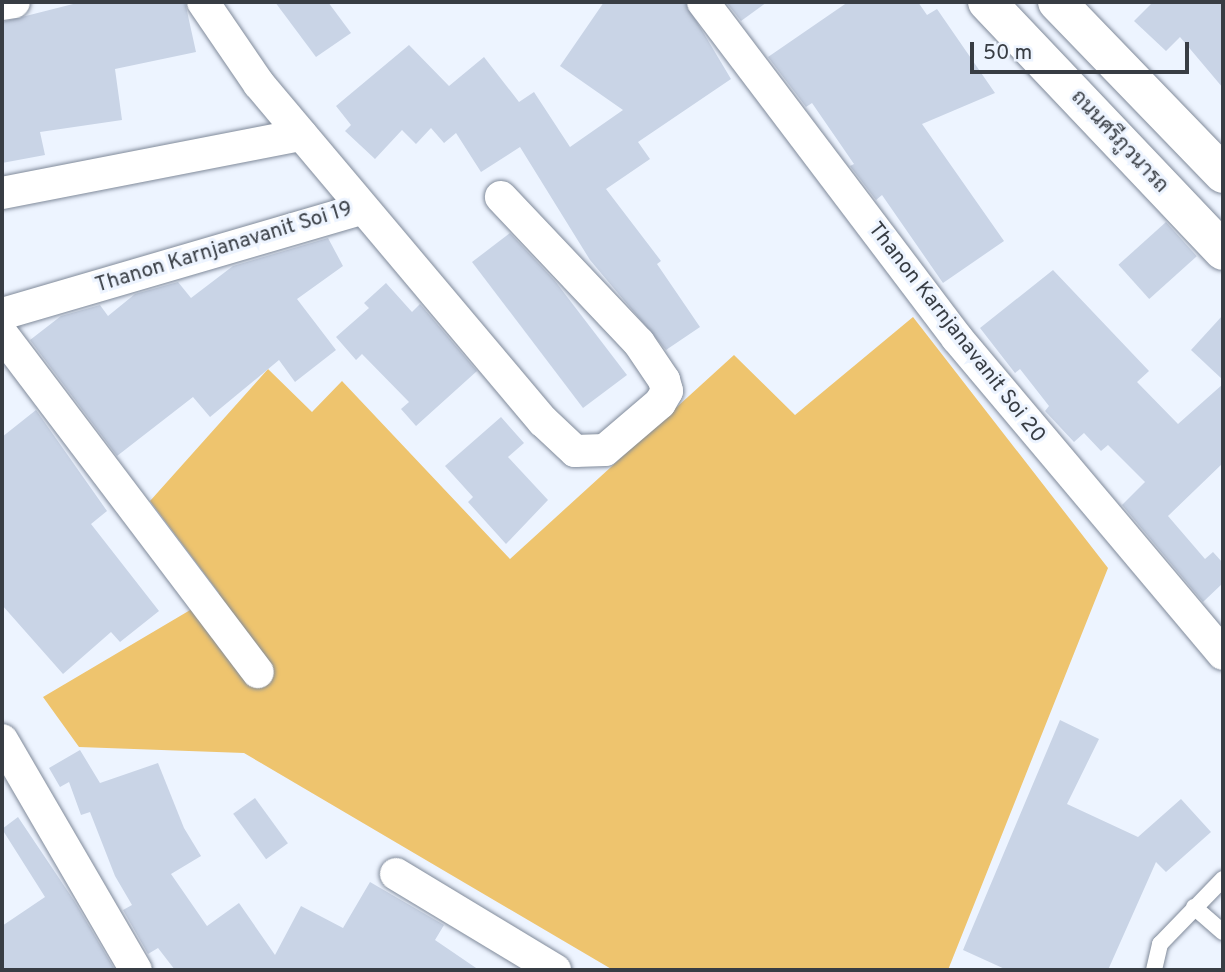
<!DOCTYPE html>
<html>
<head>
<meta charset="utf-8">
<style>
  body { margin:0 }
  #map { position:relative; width:1225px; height:972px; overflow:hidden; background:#edf4ff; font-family:Overpass,Sarabun,sans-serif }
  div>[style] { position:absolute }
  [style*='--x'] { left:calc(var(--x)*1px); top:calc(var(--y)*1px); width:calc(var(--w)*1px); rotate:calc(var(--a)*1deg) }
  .green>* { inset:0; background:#eec46e }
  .building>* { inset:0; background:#c9d4e6; transform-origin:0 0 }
  .roads { filter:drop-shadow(0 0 2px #808a9a) drop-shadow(0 0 2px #808a9a) }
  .service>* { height:16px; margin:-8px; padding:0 8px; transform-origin:8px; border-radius:8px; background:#fff }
  .minor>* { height:32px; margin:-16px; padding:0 16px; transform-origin:16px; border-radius:16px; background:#fff }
  .secondary>* { height:38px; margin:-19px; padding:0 19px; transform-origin:19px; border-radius:19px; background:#fff }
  span { translate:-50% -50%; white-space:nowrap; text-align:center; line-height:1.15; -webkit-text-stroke:6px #edf4ff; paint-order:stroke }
  .street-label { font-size:21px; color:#383d44 }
  .frame { position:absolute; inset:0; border:4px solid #383d44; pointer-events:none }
  .scale { position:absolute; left:970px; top:42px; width:219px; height:32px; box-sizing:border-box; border:4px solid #383d44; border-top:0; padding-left:9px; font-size:21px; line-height:24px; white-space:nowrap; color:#383d44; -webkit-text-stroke:5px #edf4ff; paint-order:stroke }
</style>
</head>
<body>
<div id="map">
  <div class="green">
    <i style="clip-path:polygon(913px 317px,1108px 568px,948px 970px,613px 970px,244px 753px,79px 747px,43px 697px,219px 593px,150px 501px,268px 369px,312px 412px,342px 381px,510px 559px,734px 355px,795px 415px)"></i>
  </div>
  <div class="building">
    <i style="clip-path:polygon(81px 2px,185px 2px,196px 52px,115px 69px,122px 120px,40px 132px,45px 155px,2px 163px,2px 22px)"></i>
    <i style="clip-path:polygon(275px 2px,328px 2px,351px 33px,316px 57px)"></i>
    <i style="clip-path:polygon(604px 2px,685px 2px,731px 79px,638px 142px,650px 159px,606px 189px,661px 261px,657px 264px,700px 327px,666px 350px,590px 260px,520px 147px,481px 172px,456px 133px,444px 143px,431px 128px,416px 144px,402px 130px,375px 159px,345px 131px,351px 125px,336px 106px,409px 45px,449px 86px,484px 57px,519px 102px,534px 92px,570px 147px,623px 110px,560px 66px)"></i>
    <i style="clip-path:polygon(726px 2px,767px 2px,741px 21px)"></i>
    <i style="clip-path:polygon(848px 2px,918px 2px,927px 15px,937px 9px,995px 93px,922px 124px,1004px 241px,943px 283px,882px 195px,876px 200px,850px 166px,854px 164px,812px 103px,806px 107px,768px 57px)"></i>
    <i style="clip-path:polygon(1153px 2px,1223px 2px,1223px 88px,1180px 37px,1166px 51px,1134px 21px)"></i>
    <i style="left:1166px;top:222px;width:46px;height:64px;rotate:48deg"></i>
    <i style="clip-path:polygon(510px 233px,555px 281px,627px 375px,583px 408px,472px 262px)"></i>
    <i style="clip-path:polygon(328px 238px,343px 266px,297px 299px,336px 350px,295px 382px,279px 360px,210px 417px,193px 397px,117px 456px,30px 340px,61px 316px,100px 305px,108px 316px,135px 294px,178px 282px,191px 298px,233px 266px)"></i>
    <i style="clip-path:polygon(1053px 270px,1149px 371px,1137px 382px,1178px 424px,1223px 384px,1223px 463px,1168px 516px,1205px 559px,1213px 552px,1223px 563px,1223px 583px,1203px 602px,1122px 505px,1145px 482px,1108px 445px,1101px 451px,1084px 433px,1074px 442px,1045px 411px,1049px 406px,1020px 369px,1015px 373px,980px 328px)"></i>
    <i style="clip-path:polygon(386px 283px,412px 312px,420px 304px,477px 371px,416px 426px,401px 409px,409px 402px,362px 354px,356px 360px,336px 337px,369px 308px,364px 303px)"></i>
    <i style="clip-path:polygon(1223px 315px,1223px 380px,1191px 350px)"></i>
    <i style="clip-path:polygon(36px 410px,107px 511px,91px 524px,159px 611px,120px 642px,111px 632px,63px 674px,2px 605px,2px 437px)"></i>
    <i style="clip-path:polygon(501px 417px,524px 443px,508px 457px,548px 500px,506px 544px,468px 502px,473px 497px,445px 466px)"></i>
    <i style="clip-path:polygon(1060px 720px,1099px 739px,1067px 804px,1138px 837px,1181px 799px,1211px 832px,1166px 872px,1156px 862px,1108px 970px,1007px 970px,963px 950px)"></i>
    <i style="clip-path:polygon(80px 750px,100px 783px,158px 763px,184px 828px,201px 856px,171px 874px,207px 926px,239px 903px,275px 955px,301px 906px,343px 928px,370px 882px,444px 925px,435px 940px,479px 970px,175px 970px,158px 948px,148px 954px,123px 910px,132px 905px,115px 876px,90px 812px,81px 815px,69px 782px,60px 787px,49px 768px)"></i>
    <i style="left:255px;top:798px;width:56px;height:27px;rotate:54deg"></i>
    <i style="clip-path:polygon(18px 817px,75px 902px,115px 970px,2px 970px,2px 926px,45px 897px,2px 829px)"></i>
  </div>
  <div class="roads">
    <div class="service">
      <i style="--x:1194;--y:907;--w:38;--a:41"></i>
      <i style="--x:1154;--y:970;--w:27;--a:-77"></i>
      <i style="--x:1160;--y:944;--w:91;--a:-45.9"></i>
    </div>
    <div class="minor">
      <i style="--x:203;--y:2;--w:99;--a:55.7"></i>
      <i style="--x:259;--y:84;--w:441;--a:49.9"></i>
      <i style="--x:543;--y:421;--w:44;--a:43.2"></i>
      <i style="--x:575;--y:451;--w:30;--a:-2"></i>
      <i style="--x:605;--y:450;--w:72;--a:-40.5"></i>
      <i style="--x:660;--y:403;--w:14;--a:-60"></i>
      <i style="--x:667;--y:391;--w:11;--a:-105"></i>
      <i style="--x:664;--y:380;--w:45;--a:-124"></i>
      <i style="--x:639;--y:343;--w:201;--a:-133.4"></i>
      <i style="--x:703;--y:2;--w:421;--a:52.9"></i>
      <i style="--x:957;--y:338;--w:413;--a:49.9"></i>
      <i style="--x:2;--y:4;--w:12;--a:-9"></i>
      <i style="--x:2;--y:193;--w:305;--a:-11"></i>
      <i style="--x:2;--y:314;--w:375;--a:-16.3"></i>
      <i style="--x:2;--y:334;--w:424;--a:52.9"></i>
      <i style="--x:2;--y:740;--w:266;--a:59.8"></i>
      <i style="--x:396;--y:874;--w:186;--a:31.1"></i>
    </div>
    <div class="secondary">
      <i style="--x:987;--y:2;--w:343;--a:46.5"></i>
      <i style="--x:1057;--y:2;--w:239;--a:46"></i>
    </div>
  </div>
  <div class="street-label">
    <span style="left:1119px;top:142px;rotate:47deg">ถนนศรีภูวนารถ</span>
    <span style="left:224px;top:248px;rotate:-17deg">Thanon Karnjanavanit Soi 19</span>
    <span style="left:956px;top:333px;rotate:52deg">Thanon Karnjanavanit Soi 20</span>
  </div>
  <div class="frame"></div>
  <div class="scale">50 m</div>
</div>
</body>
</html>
